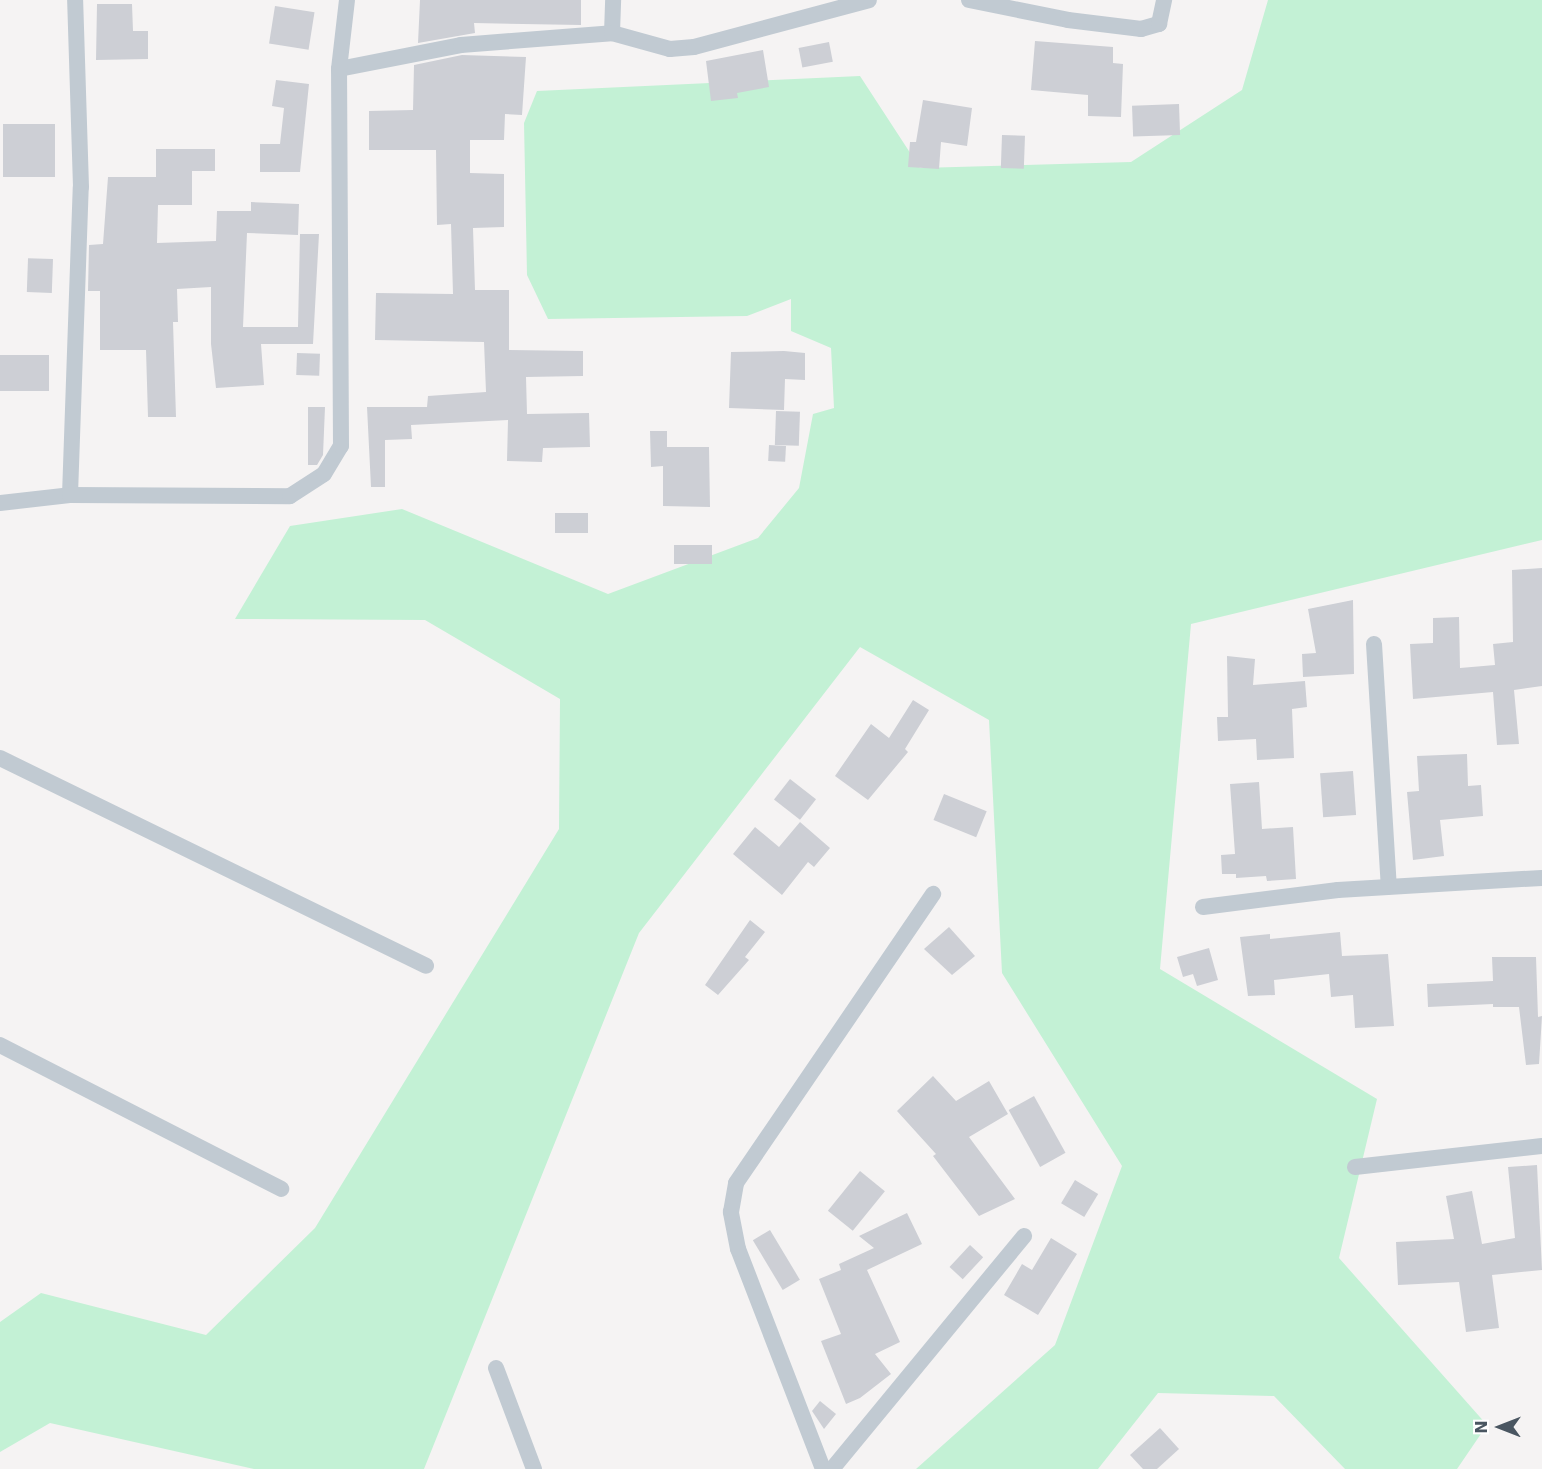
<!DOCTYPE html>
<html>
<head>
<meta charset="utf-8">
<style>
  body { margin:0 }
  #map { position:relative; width:1542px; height:1469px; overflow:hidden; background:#f5f3f3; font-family:"DejaVu Sans",sans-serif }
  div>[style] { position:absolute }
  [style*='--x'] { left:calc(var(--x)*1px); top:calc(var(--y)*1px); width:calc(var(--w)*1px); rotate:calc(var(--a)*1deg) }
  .green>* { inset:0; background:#c3f1d5 }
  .building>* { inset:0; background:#cdcfd5; transform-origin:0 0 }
  .street>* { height:16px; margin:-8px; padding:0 8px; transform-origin:8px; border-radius:8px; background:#c1cad2 }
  span { translate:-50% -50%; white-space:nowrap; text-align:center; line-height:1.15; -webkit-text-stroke:4.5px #fff; paint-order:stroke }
  .north { position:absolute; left:1470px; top:1397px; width:60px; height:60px; -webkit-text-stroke:4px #fff; paint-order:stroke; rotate:270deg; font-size:16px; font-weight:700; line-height:24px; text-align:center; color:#4a5661 }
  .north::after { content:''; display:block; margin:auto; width:21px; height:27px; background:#4a5661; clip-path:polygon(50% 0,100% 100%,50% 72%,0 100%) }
</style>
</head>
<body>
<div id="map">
  <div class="green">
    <i style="clip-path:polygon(1268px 0,1542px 0,1542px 540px,1191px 624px,1160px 969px,1377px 1099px,1339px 1258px,1487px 1425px,1457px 1469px,1345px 1469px,1274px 1396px,1158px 1393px,1098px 1469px,916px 1469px,1055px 1345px,1122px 1166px,1002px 973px,989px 720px,860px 647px,639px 933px,424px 1469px,254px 1469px,50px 1423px,0 1452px,0 1322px,41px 1293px,206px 1335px,315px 1228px,559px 829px,560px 699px,425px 620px,235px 619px,290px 526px,402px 509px,608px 594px,758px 538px,799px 488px,813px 414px,834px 408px,831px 348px,791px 331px,791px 299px,747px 316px,548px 319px,527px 275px,524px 123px,537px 91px,860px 76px,920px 168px,1131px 162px,1242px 90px)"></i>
  </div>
  <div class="building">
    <i style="clip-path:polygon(420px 0,581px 0,581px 25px,474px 23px,475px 33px,418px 43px)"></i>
    <i style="clip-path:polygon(97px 4px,132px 4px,133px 31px,148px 31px,148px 59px,96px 60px)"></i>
    <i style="left:275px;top:6px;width:40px;height:38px;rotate:9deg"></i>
    <i style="clip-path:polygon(1035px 41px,1113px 47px,1113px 63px,1123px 64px,1121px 117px,1088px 116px,1088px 95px,1031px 90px)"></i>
    <i style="left:829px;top:42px;width:20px;height:31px;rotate:79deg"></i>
    <i style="clip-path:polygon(763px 50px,769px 87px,737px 93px,738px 98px,711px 101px,706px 61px)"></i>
    <i style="clip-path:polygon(462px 55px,526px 57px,522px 115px,505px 114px,504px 140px,470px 140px,470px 173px,504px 174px,504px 227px,473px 228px,475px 290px,509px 290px,509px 350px,583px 351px,583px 376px,526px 377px,527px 414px,589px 413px,590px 447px,543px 448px,542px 462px,507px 461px,508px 420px,411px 425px,412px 439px,385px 440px,385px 487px,371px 487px,367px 407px,427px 407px,428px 396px,486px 392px,484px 342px,375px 340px,376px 293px,453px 294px,451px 224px,437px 225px,436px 150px,369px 150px,369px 111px,413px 110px,414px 65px)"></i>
    <i style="clip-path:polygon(276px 80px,309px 84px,300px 172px,260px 172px,260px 144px,280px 144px,284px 108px,272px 106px)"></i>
    <i style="clip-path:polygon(923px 100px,972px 108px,967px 146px,941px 142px,939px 169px,908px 167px,910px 142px,916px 142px)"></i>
    <i style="left:1179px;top:104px;width:31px;height:47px;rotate:88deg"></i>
    <i style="left:3px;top:124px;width:52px;height:53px"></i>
    <i style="left:1002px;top:135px;width:23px;height:33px;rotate:2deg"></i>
    <i style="clip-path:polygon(156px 149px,215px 149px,215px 171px,192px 171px,192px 205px,158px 205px,157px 243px,216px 241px,217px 211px,251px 211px,251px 202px,299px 204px,298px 235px,247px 233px,243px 327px,298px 327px,300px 234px,319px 234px,313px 344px,261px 344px,264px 385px,216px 388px,211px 344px,211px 287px,177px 289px,178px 322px,173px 322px,176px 417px,148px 417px,146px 350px,100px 350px,100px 291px,88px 291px,89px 245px,103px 244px,108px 177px,156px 177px)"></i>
    <i style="left:53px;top:259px;width:34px;height:25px;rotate:92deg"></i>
    <i style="clip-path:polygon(784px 351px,805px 353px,805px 380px,785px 379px,784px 410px,729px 408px,731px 352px)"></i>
    <i style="left:297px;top:353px;width:23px;height:22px;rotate:2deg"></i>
    <i style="left:0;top:355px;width:49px;height:36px"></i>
    <i style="clip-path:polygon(308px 407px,325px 407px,323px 455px,317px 465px,308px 465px)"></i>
    <i style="left:776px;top:411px;width:24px;height:34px;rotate:2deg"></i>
    <i style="clip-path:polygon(650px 431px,667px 431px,667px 447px,709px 447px,710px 507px,663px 506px,663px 466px,651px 467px)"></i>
    <i style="left:769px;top:445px;width:17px;height:16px;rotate:3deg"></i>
    <i style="left:588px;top:513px;width:20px;height:33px;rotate:90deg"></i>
    <i style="left:674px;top:545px;width:38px;height:19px"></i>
    <i style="clip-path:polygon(1542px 568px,1542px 686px,1514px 690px,1519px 744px,1497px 745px,1493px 692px,1413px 699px,1410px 644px,1433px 643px,1433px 618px,1459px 617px,1460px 668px,1495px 665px,1493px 644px,1513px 642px,1512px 570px)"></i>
    <i style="clip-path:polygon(1353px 600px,1354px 674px,1303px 677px,1302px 654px,1316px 653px,1308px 609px)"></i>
    <i style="clip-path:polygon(1227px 656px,1255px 659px,1253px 685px,1305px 681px,1307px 707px,1292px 709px,1294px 758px,1257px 760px,1256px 739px,1218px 741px,1217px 717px,1228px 717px)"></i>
    <i style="clip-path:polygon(913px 700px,929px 710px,905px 749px,908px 752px,868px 800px,835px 776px,871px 724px,889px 738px)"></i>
    <i style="clip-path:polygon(1467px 754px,1468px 786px,1481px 785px,1483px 816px,1440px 820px,1444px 856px,1413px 860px,1407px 792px,1419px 791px,1417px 756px)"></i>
    <i style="left:1353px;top:771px;width:44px;height:33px;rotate:86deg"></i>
    <i style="left:790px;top:779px;width:33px;height:26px;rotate:38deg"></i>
    <i style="clip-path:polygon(1259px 782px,1262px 829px,1293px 827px,1296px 879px,1267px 881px,1266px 876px,1236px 878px,1236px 874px,1222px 874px,1221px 855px,1235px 854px,1230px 784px)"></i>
    <i style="left:944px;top:794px;width:46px;height:28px;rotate:22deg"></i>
    <i style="clip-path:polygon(800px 822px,830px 848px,814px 867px,808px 862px,782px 895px,733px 854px,755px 827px,779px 847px)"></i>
    <i style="clip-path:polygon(750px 920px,765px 932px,745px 957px,749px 960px,718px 995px,705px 985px)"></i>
    <i style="clip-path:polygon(949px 927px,975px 956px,952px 975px,924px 949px)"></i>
    <i style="clip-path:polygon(1340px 932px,1342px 956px,1388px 954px,1394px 1026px,1355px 1028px,1353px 995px,1331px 997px,1329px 974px,1274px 980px,1275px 995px,1248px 996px,1240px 937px,1270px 934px,1270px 939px)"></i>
    <i style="clip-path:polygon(1209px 948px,1218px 980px,1197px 986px,1193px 974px,1183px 977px,1177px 957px)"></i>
    <i style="clip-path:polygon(1492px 957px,1536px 957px,1538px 1017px,1542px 1016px,1539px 1064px,1526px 1065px,1519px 1007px,1493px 1007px,1493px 1004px,1428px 1007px,1427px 984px,1493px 981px)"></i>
    <i style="clip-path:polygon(933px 1076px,956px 1101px,989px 1081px,1008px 1114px,969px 1137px,1015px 1199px,979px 1216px,933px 1156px,936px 1154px,897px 1111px)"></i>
    <i style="left:1034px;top:1096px;width:65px;height:29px;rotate:61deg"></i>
    <i style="clip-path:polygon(1537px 1165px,1542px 1270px,1492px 1275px,1499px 1328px,1466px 1332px,1459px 1282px,1398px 1285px,1396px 1242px,1454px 1239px,1446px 1196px,1472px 1191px,1482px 1244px,1515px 1238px,1508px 1167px)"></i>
    <i style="left:860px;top:1171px;width:32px;height:51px;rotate:39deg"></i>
    <i style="left:1075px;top:1180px;width:27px;height:27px;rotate:31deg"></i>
    <i style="clip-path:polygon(907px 1213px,922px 1244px,867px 1270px,900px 1342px,875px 1354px,891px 1374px,860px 1398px,846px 1404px,821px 1341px,841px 1334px,819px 1279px,841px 1270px,839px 1264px,874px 1248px,859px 1236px)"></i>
    <i style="left:770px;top:1230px;width:58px;height:20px;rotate:59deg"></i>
    <i style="clip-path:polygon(1051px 1238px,1077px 1254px,1038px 1315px,1004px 1295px,1022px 1264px,1032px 1270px)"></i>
    <i style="left:970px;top:1245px;width:18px;height:30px;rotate:43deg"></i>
    <i style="clip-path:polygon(820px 1401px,836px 1414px,824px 1429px,812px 1411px)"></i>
    <i style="clip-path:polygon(1160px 1428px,1179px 1449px,1157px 1469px,1143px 1469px,1130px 1455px)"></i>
  </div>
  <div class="street">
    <i style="--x:969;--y:0;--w:101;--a:11.4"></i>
    <i style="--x:1068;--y:20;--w:74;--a:7"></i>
    <i style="--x:1141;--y:29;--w:19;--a:-16"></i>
    <i style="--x:1159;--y:24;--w:25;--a:-78"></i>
    <i style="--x:612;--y:33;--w:33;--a:-88"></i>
    <i style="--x:339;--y:69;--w:124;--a:-11.1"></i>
    <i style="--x:461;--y:45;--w:151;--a:-4.5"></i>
    <i style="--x:612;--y:33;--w:60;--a:15.4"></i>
    <i style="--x:670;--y:49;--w:24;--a:-5"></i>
    <i style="--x:694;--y:47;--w:181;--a:-15"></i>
    <i style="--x:70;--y:495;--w:308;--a:-88"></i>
    <i style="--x:81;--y:187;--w:187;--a:-91.8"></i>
    <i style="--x:0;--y:503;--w:70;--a:-6.5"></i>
    <i style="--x:70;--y:495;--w:220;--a:0.3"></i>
    <i style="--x:290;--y:496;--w:40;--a:-32.9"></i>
    <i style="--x:324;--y:474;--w:33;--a:-59"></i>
    <i style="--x:341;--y:446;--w:377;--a:-90.3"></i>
    <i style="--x:339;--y:69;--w:69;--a:-83.4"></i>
    <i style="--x:1374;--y:644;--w:243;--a:86.5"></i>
    <i style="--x:0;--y:758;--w:474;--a:26"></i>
    <i style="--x:1203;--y:907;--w:136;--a:-7.2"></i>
    <i style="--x:1338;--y:890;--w:204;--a:-3.4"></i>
    <i style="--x:0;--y:1045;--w:316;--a:27.1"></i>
    <i style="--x:1355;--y:1167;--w:188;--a:-6.4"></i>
    <i style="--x:496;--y:1368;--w:108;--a:69.4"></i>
    <i style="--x:823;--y:1469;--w:236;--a:-111.1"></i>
    <i style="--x:738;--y:1249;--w:38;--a:-101"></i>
    <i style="--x:731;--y:1212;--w:29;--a:-80"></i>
    <i style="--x:736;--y:1183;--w:350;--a:-55.7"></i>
    <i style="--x:832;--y:1469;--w:302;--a:-50.5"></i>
  </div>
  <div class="north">N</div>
</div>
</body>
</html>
